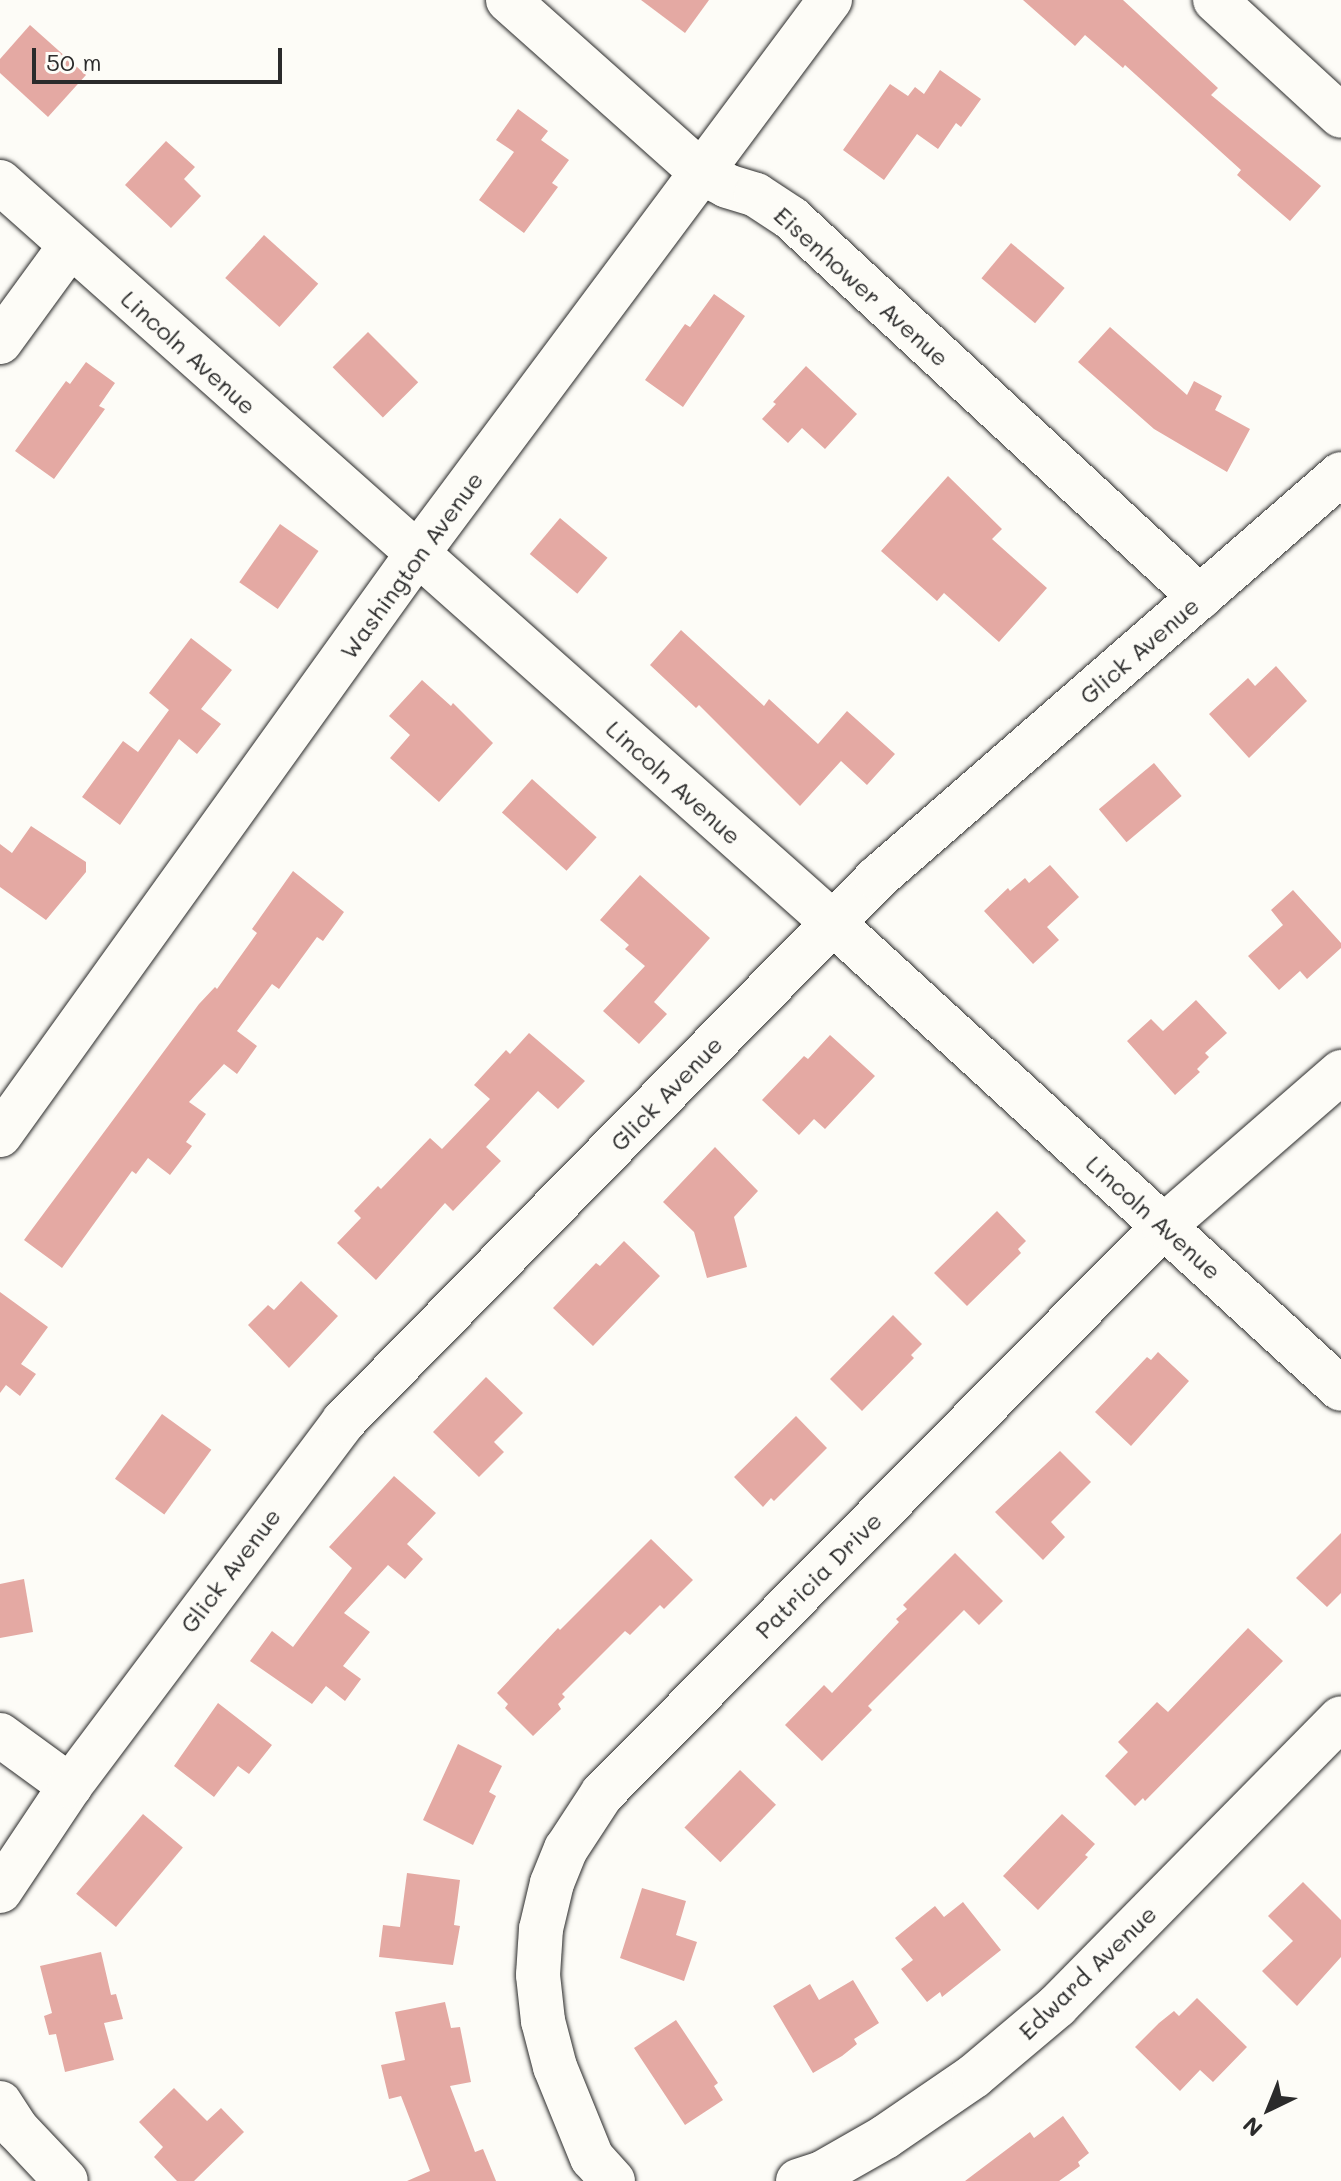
<!DOCTYPE html>
<html>
<head>
<meta charset="utf-8">
<style>
  body { margin:0 }
  #map { position:relative; width:1341px; height:2181px; overflow:hidden; background:#fdfcf7; font-family:Mali,sans-serif }
  div>[style] { position:absolute }
  [style*='--x'] { left:calc(var(--x)*1px); top:calc(var(--y)*1px); width:calc(var(--w)*1px); rotate:calc(var(--a)*1deg) }
  .building>* { inset:0; background:#e4a9a3; transform-origin:0 0 }
  .roads { filter:drop-shadow(0 0 2px #2b2b2b) drop-shadow(0 0 2px #2b2b2b) }
  .minor>* { height:44px; margin:-22px; padding:0 22px; transform-origin:22px; border-radius:22px; background:#fdfcf7 }
  span { translate:-50% -50%; white-space:nowrap; text-align:center; line-height:1.15; -webkit-text-stroke:6px #fdfcf7; paint-order:stroke }
  .street-label { font-size:24px; color:#2b2b2b }
  .north { position:absolute; left:1229px; top:2069px; width:80px; height:80px; -webkit-text-stroke:6px #fdfcf7; paint-order:stroke; rotate:223deg; font-size:22px; font-weight:700; line-height:32px; text-align:center; color:#2b2b2b }
  .north::after { content:''; display:block; margin:auto; width:28px; height:36px; background:#2b2b2b; clip-path:polygon(50% 0,100% 100%,50% 72%,0 100%) }
  .scale { position:absolute; left:32px; top:48px; width:250px; height:36px; box-sizing:border-box; border:4px solid #2b2b2b; border-top:0; padding-left:10px; font-size:24px; line-height:28px; white-space:nowrap; color:#2b2b2b; -webkit-text-stroke:6px #fdfcf7; paint-order:stroke }
</style>
</head>
<body>
<div id="map">
  <div class="building">
    <i style="clip-path:polygon(641px 0,709px 0,685px 33px)"></i>
    <i style="clip-path:polygon(1023px 0,1123px 0,1218px 88px,1211px 95px,1321px 186px,1290px 221px,1237px 175px,1241px 170px,1125px 65px,1123px 68px,1085px 35px,1075px 46px)"></i>
    <i style="clip-path:polygon(30px 25px,86px 75px,48px 117px,0 73px,0 59px)"></i>
    <i style="clip-path:polygon(940px 70px,981px 99px,961px 127px,956px 123px,938px 149px,917px 134px,884px 180px,843px 150px,890px 84px,908px 96px,915px 87px,924px 94px)"></i>
    <i style="clip-path:polygon(518px 109px,548px 131px,541px 140px,569px 160px,552px 183px,558px 187px,524px 233px,479px 200px,514px 152px,496px 140px)"></i>
    <i style="clip-path:polygon(166px 141px,195px 167px,184px 179px,201px 196px,171px 228px,125px 185px)"></i>
    <i style="left:264px;top:235px;width:73px;height:58px;rotate:42deg"></i>
    <i style="left:1011px;top:243px;width:70px;height:46px;rotate:40deg"></i>
    <i style="clip-path:polygon(714px 294px,745px 316px,683px 407px,645px 380px,685px 324px,690px 327px)"></i>
    <i style="clip-path:polygon(1110px 327px,1187px 395px,1194px 381px,1222px 396px,1215px 410px,1250px 429px,1227px 472px,1154px 429px,1078px 362px)"></i>
    <i style="left:368px;top:332px;width:71px;height:50px;rotate:45deg"></i>
    <i style="clip-path:polygon(86px 362px,115px 383px,99px 406px,105px 409px,54px 479px,15px 451px,66px 381px,70px 384px)"></i>
    <i style="clip-path:polygon(806px 366px,857px 414px,825px 449px,802px 428px,788px 443px,762px 419px,776px 404px,773px 402px)"></i>
    <i style="clip-path:polygon(948px 476px,1002px 529px,992px 539px,1047px 588px,999px 642px,944px 593px,937px 601px,881px 551px)"></i>
    <i style="left:560px;top:518px;width:62px;height:47px;rotate:40deg"></i>
    <i style="left:280px;top:524px;width:47px;height:71px;rotate:35deg"></i>
    <i style="clip-path:polygon(681px 630px,764px 706px,769px 699px,818px 744px,847px 711px,895px 754px,867px 785px,841px 761px,800px 806px,699px 705px,696px 708px,650px 665px)"></i>
    <i style="clip-path:polygon(191px 638px,232px 670px,201px 709px,221px 724px,197px 754px,179px 739px,120px 825px,82px 797px,123px 741px,138px 752px,169px 710px,149px 693px)"></i>
    <i style="clip-path:polygon(1276px 666px,1307px 701px,1249px 758px,1209px 714px,1248px 678px,1255px 686px)"></i>
    <i style="clip-path:polygon(422px 680px,451px 706px,453px 703px,493px 743px,439px 802px,390px 758px,410px 735px,389px 716px)"></i>
    <i style="left:1154px;top:763px;width:43px;height:72px;rotate:50deg"></i>
    <i style="left:532px;top:779px;width:87px;height:45px;rotate:42deg"></i>
    <i style="clip-path:polygon(31px 826px,86px 862px,86px 872px,46px 920px,0 887px,0 844px,12px 853px)"></i>
    <i style="clip-path:polygon(1050px 865px,1079px 897px,1047px 927px,1059px 940px,1033px 964px,984px 911px,1008px 888px,1010px 891px,1025px 878px,1029px 883px)"></i>
    <i style="clip-path:polygon(293px 871px,344px 912px,323px 941px,317px 937px,279px 989px,272px 984px,237px 1031px,257px 1046px,237px 1074px,224px 1064px,189px 1102px,206px 1114px,186px 1142px,192px 1146px,170px 1175px,148px 1158px,136px 1174px,132px 1171px,62px 1268px,24px 1240px,199px 1004px,215px 987px,217px 989px,257px 933px,252px 929px)"></i>
    <i style="clip-path:polygon(640px 875px,710px 938px,654px 1002px,667px 1014px,639px 1044px,603px 1011px,645px 966px,625px 949px,629px 945px,600px 920px)"></i>
    <i style="clip-path:polygon(1293px 890px,1341px 943px,1341px 948px,1307px 979px,1300px 971px,1279px 990px,1248px 956px,1283px 925px,1271px 910px)"></i>
    <i style="clip-path:polygon(1196px 1000px,1227px 1033px,1205px 1053px,1209px 1057px,1197px 1069px,1200px 1072px,1175px 1095px,1127px 1041px,1151px 1019px,1163px 1031px)"></i>
    <i style="clip-path:polygon(529px 1033px,585px 1081px,558px 1109px,538px 1091px,486px 1147px,501px 1161px,453px 1211px,445px 1203px,376px 1280px,337px 1243px,361px 1218px,354px 1211px,378px 1186px,381px 1189px,430px 1138px,442px 1149px,490px 1099px,474px 1085px,506px 1050px,510px 1054px)"></i>
    <i style="clip-path:polygon(830px 1035px,875px 1076px,825px 1129px,814px 1119px,799px 1135px,762px 1100px,804px 1056px,808px 1059px)"></i>
    <i style="clip-path:polygon(715px 1147px,758px 1191px,734px 1217px,747px 1267px,707px 1278px,694px 1232px,663px 1202px)"></i>
    <i style="clip-path:polygon(997px 1211px,1026px 1241px,1018px 1249px,1021px 1253px,967px 1306px,934px 1273px)"></i>
    <i style="clip-path:polygon(624px 1241px,660px 1276px,593px 1346px,553px 1308px,596px 1263px,600px 1266px)"></i>
    <i style="clip-path:polygon(301px 1281px,338px 1316px,289px 1368px,248px 1325px,268px 1305px,274px 1310px)"></i>
    <i style="clip-path:polygon(0 1292px,48px 1327px,21px 1364px,36px 1374px,20px 1396px,6px 1385px,0 1393px)"></i>
    <i style="clip-path:polygon(893px 1315px,922px 1344px,911px 1355px,914px 1358px,862px 1411px,830px 1379px)"></i>
    <i style="clip-path:polygon(1158px 1352px,1189px 1381px,1131px 1446px,1095px 1412px,1147px 1357px,1151px 1360px)"></i>
    <i style="clip-path:polygon(486px 1377px,523px 1413px,494px 1442px,504px 1452px,479px 1477px,433px 1432px)"></i>
    <i style="left:162px;top:1414px;width:61px;height:80px;rotate:36deg"></i>
    <i style="clip-path:polygon(796px 1416px,827px 1448px,774px 1501px,771px 1498px,763px 1507px,734px 1477px)"></i>
    <i style="clip-path:polygon(1060px 1451px,1091px 1482px,1051px 1522px,1065px 1537px,1043px 1560px,995px 1512px)"></i>
    <i style="clip-path:polygon(394px 1476px,436px 1513px,407px 1544px,423px 1559px,405px 1579px,388px 1565px,344px 1613px,370px 1632px,343px 1666px,361px 1679px,345px 1701px,326px 1686px,312px 1704px,250px 1661px,272px 1631px,293px 1647px,352px 1568px,329px 1547px)"></i>
    <i style="clip-path:polygon(1341px 1533px,1341px 1593px,1327px 1607px,1296px 1578px)"></i>
    <i style="clip-path:polygon(651px 1539px,693px 1580px,664px 1609px,660px 1605px,630px 1635px,625px 1631px,562px 1694px,565px 1697px,558px 1704px,561px 1709px,533px 1736px,505px 1708px,508px 1704px,497px 1693px,558px 1628px,560px 1630px)"></i>
    <i style="clip-path:polygon(955px 1553px,1003px 1601px,979px 1625px,964px 1610px,868px 1706px,872px 1710px,822px 1761px,785px 1725px,824px 1685px,832px 1693px,899px 1622px,896px 1619px,907px 1609px,903px 1605px)"></i>
    <i style="clip-path:polygon(24px 1579px,33px 1632px,0 1638px,0 1584px)"></i>
    <i style="clip-path:polygon(1248px 1628px,1283px 1661px,1145px 1801px,1143px 1798px,1135px 1806px,1105px 1776px,1128px 1752px,1118px 1742px,1157px 1702px,1168px 1712px)"></i>
    <i style="clip-path:polygon(218px 1703px,272px 1745px,249px 1774px,238px 1766px,214px 1797px,174px 1766px)"></i>
    <i style="clip-path:polygon(458px 1744px,502px 1766px,489px 1792px,496px 1796px,473px 1845px,423px 1820px)"></i>
    <i style="left:740px;top:1770px;width:50px;height:80px;rotate:44deg"></i>
    <i style="left:143px;top:1814px;width:52px;height:104px;rotate:40deg"></i>
    <i style="clip-path:polygon(1062px 1814px,1095px 1844px,1085px 1855px,1088px 1857px,1038px 1910px,1003px 1876px)"></i>
    <i style="clip-path:polygon(407px 1873px,460px 1880px,454px 1925px,460px 1926px,453px 1965px,379px 1957px,383px 1925px,400px 1927px)"></i>
    <i style="clip-path:polygon(1303px 1882px,1341px 1920px,1341px 1957px,1297px 2006px,1262px 1971px,1293px 1941px,1268px 1916px)"></i>
    <i style="clip-path:polygon(642px 1888px,686px 1901px,676px 1935px,697px 1942px,684px 1981px,620px 1958px)"></i>
    <i style="clip-path:polygon(963px 1902px,1001px 1950px,942px 1997px,940px 1992px,927px 2002px,901px 1969px,913px 1960px,895px 1938px,935px 1906px,944px 1917px)"></i>
    <i style="clip-path:polygon(101px 1952px,111px 1995px,116px 1994px,123px 2019px,104px 2023px,114px 2060px,65px 2072px,56px 2034px,49px 2035px,44px 2016px,52px 2013px,40px 1966px)"></i>
    <i style="clip-path:polygon(853px 1980px,879px 2023px,854px 2039px,857px 2044px,842px 2056px,813px 2073px,773px 2006px,810px 1984px,819px 2000px)"></i>
    <i style="clip-path:polygon(1197px 1998px,1247px 2047px,1213px 2082px,1200px 2070px,1180px 2091px,1135px 2047px,1159px 2023px,1174px 2011px,1179px 2016px)"></i>
    <i style="clip-path:polygon(445px 2002px,451px 2028px,460px 2027px,471px 2082px,450px 2086px,475px 2152px,483px 2149px,496px 2181px,407px 2181px,430px 2171px,401px 2096px,389px 2099px,381px 2065px,405px 2060px,395px 2012px)"></i>
    <i style="clip-path:polygon(676px 2020px,718px 2083px,714px 2086px,723px 2100px,685px 2125px,634px 2048px)"></i>
    <i style="clip-path:polygon(174px 2088px,207px 2121px,221px 2108px,244px 2132px,194px 2181px,177px 2181px,154px 2157px,163px 2147px,139px 2122px)"></i>
    <i style="clip-path:polygon(1063px 2116px,1089px 2153px,1078px 2162px,1080px 2166px,1059px 2181px,965px 2181px,1030px 2132px,1034px 2138px)"></i>
  </div>
  <div class="roads">
    <div class="minor">
      <i style="--x:508;--y:0;--w:260;--a:41.7"></i>
      <i style="--x:702;--y:173;--w:28;--a:27"></i>
      <i style="--x:727;--y:186;--w:30;--a:17"></i>
      <i style="--x:756;--y:195;--w:42;--a:33.3"></i>
      <i style="--x:791;--y:218;--w:558;--a:42.82"></i>
      <i style="--x:1215;--y:0;--w:171;--a:42.6"></i>
      <i style="--x:0;--y:182;--w:1115;--a:41.65"></i>
      <i style="--x:833;--y:923;--w:689;--a:42.53"></i>
      <i style="--x:0;--y:342;--w:119;--a:-53.9"></i>
      <i style="--x:0;--y:1135;--w:715;--a:-54.33"></i>
      <i style="--x:417;--y:554;--w:691;--a:-53.3"></i>
      <i style="--x:0;--y:1735;--w:87;--a:36.1"></i>
      <i style="--x:0;--y:1891;--w:126;--a:-56.3"></i>
      <i style="--x:70;--y:1786;--w:455;--a:-53.1"></i>
      <i style="--x:343;--y:1422;--w:762;--a:-45.53"></i>
      <i style="--x:877;--y:878;--w:615;--a:-41.05"></i>
      <i style="--x:0;--y:2103;--w:31;--a:57"></i>
      <i style="--x:17;--y:2129;--w:71;--a:46.7"></i>
      <i style="--x:613;--y:2181;--w:31;--a:-132"></i>
      <i style="--x:592;--y:2158;--w:98;--a:-112.1"></i>
      <i style="--x:555;--y:2067;--w:48;--a:-104.6"></i>
      <i style="--x:543;--y:2021;--w:46;--a:-96.2"></i>
      <i style="--x:538;--y:1975;--w:46;--a:-86.3"></i>
      <i style="--x:541;--y:1929;--w:47;--a:-76.6"></i>
      <i style="--x:552;--y:1883;--w:37;--a:-68"></i>
      <i style="--x:566;--y:1849;--w:66;--a:-56.8"></i>
      <i style="--x:602;--y:1794;--w:799;--a:-45.3"></i>
      <i style="--x:1164;--y:1226;--w:235;--a:-41"></i>
      <i style="--x:798;--y:2181;--w:25;--a:-18"></i>
      <i style="--x:822;--y:2173;--w:73;--a:-29.7"></i>
      <i style="--x:885;--y:2137;--w:108;--a:-34.4"></i>
      <i style="--x:974;--y:2076;--w:109;--a:-40.1"></i>
      <i style="--x:1057;--y:2006;--w:404;--a:-45.4"></i>
    </div>
  </div>
  <div class="street-label">
    <span style="left:862px;top:286px;rotate:42deg">Eisenhower Avenue</span>
    <span style="left:189px;top:352px;rotate:42deg">Lincoln Avenue</span>
    <span style="left:411px;top:565px;rotate:-54deg">Washington Avenue</span>
    <span style="left:1139px;top:650px;rotate:-41deg">Glick Avenue</span>
    <span style="left:674px;top:782px;rotate:42deg">Lincoln Avenue</span>
    <span style="left:666px;top:1093px;rotate:-46deg">Glick Avenue</span>
    <span style="left:1154px;top:1217px;rotate:42deg">Lincoln Avenue</span>
    <span style="left:230px;top:1570px;rotate:-53deg">Glick Avenue</span>
    <span style="left:818px;top:1575px;rotate:-45deg">Patricia Drive</span>
    <span style="left:1087px;top:1972px;rotate:-44deg">Edward Avenue</span>
  </div>
  <div class="north">N</div>
  <div class="scale">50 m</div>
</div>
</body>
</html>
